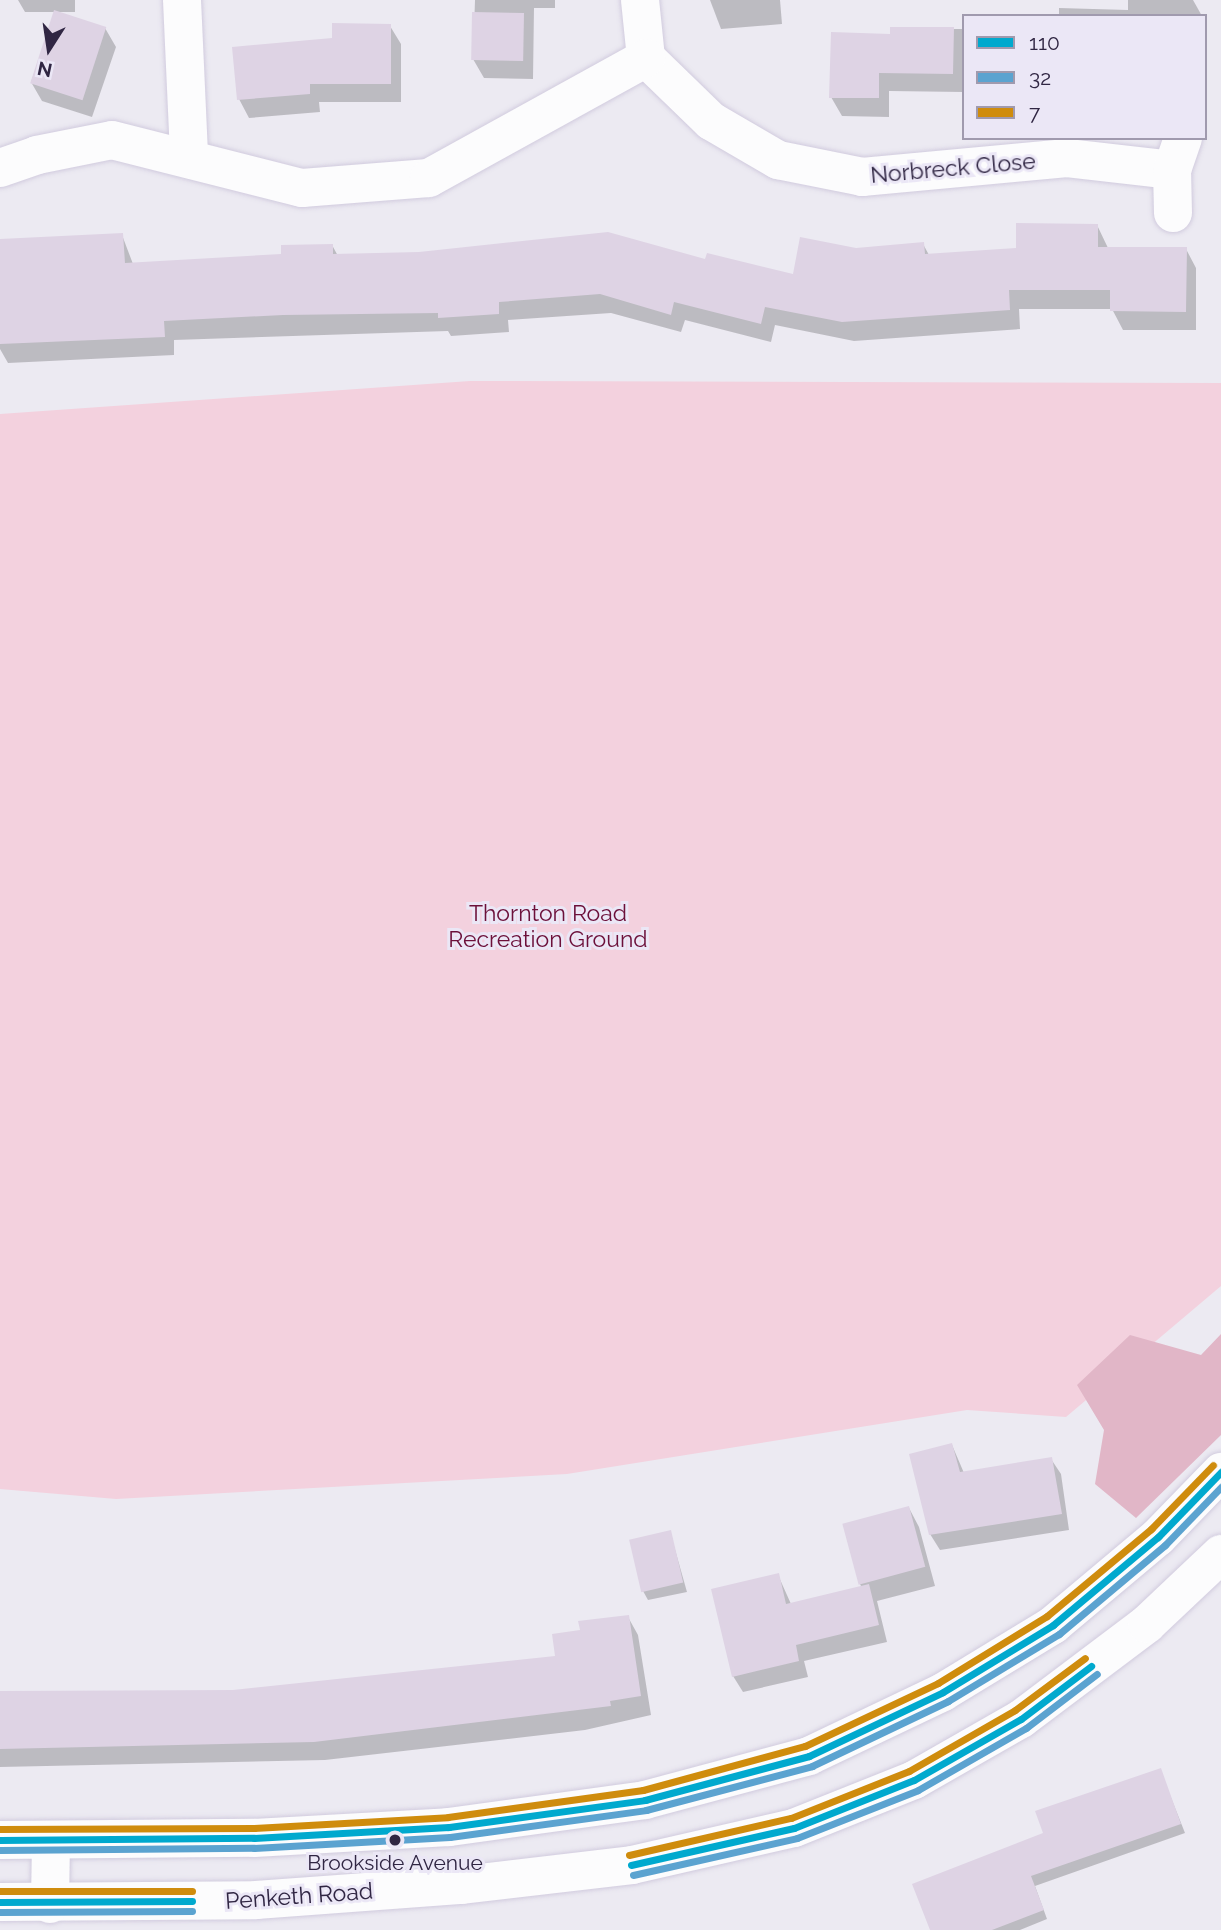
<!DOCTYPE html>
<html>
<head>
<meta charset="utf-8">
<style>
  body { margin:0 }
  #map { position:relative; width:1221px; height:1930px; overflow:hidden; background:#eceaf2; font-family:Raleway,sans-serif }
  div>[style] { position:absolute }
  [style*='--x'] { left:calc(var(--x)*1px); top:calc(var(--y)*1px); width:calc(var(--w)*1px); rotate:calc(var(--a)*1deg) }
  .green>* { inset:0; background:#f3d1de }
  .forest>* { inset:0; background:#e1b6c7 }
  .shadow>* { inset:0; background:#0003 }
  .building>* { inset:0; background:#ded3e4; transform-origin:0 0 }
  .roads { filter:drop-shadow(0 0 2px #d1cbde) drop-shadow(0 0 2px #d1cbde) }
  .minor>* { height:38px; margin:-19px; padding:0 19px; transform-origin:19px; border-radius:19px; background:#fcfcfd }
  .primary>* { height:38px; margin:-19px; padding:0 19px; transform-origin:19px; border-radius:19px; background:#fcfcfd }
  .bus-1>* { height:7px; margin:-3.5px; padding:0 3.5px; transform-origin:3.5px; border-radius:3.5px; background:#00a9ce }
  .bus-2>* { height:7px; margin:-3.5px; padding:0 3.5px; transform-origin:3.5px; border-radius:3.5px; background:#5ba3d0 }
  .bus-3>* { height:7px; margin:-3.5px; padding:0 3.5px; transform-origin:3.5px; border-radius:3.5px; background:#cf8c0d }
  .dots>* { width:19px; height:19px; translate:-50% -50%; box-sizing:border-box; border:4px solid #ebe7f6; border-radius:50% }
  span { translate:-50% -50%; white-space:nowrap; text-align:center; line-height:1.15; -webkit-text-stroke:6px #ebe7f6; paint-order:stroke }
  .bus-label { font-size:21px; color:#302643 }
  .street-label { font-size:23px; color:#302643 }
  .park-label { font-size:23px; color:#6c103a }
  .legend { position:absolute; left:962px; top:14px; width:245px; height:126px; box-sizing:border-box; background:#ebe7f6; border:2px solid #a09aae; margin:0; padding:9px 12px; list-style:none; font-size:21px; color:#302643 }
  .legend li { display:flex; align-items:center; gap:14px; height:35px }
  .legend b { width:35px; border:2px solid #a09aae }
  .north { position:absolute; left:14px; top:14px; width:70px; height:70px; -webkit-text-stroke:5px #ebe7f6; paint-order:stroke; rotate:192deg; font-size:19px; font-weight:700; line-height:28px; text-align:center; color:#302643 }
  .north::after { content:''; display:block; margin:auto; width:24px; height:32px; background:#302643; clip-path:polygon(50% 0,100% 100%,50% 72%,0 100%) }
</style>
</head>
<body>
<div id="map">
  <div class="green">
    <i style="clip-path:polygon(470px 381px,1221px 383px,1221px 1286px,1066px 1417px,967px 1410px,567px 1474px,116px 1499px,0 1489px,0 414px)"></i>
  </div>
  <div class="forest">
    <i style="clip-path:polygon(1221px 1334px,1221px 1435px,1136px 1518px,1095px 1484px,1104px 1430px,1077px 1385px,1130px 1335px,1201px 1355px)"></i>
  </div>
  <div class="shadow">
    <i style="clip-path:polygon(18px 0,75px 0,75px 12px,57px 12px,105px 28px,116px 47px,92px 117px,42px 101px,31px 82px,55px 12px,25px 12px)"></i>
    <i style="clip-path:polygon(475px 0,555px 0,555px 8px,534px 8px,533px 79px,484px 78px,473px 59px)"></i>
    <i style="clip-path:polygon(710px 0,780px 0,782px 24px,721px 29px)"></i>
    <i style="clip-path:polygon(1128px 0,1193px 0,1202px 16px,1059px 16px,1059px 8px,1128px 10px)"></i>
    <i style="clip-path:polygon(390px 26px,401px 44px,401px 102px,319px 102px,320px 112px,249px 118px,239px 99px,333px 40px)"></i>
    <i style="clip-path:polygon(892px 29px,964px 29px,963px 92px,889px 91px,889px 117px,842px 116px,831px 97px,892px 36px)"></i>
    <i style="clip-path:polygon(1097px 225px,1108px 248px,1186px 249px,1196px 268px,1196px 330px,1123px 330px,1112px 309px,1019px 309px,1020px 329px,854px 341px,775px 325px,771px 342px,685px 320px,681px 332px,611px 313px,508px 320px,509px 332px,451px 336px,448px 331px,174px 340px,174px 355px,8px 363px,0 349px,0 241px,122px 235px,133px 264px,283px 255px,332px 245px,338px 256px,707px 261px,794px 276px,856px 249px,923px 244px,929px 255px,1017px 250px)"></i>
    <i style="clip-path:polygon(952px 1445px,964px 1473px,1051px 1459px,1061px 1474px,1069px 1530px,940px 1550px,930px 1534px)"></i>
    <i style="clip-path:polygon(909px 1508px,919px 1527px,935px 1586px,877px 1601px,887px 1642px,804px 1661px,808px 1677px,743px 1692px,733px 1676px,778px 1575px,791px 1604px,862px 1588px,860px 1584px)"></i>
    <i style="clip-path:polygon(670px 1532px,687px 1592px,648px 1600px,643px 1591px)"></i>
    <i style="clip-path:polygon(628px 1617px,638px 1635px,651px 1715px,585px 1730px,325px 1760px,0 1767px,0 1694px,233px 1692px,557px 1657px,582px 1631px)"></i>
    <i style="clip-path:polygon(1160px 1770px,1185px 1833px,1035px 1886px,1047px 1919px,1020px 1930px,932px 1930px,1045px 1834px)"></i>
  </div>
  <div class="building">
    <i style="left:54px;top:10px;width:55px;height:77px;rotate:18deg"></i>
    <i style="left:472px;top:12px;width:52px;height:48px;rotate:1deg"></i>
    <i style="clip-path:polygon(332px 23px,391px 24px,391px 84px,310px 84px,310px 94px,237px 100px,232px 47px,332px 38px)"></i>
    <i style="clip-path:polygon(890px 27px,954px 27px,953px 74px,879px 73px,879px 98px,829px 98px,831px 32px,890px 34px)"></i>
    <i style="clip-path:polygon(1016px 223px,1098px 224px,1098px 247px,1187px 247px,1186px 312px,1110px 311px,1110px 290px,1009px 290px,1010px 310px,842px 322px,765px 307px,761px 324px,674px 302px,671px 315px,600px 294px,499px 302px,499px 314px,438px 318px,438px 313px,283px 315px,164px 321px,165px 337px,0 344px,0 239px,123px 233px,125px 263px,281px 254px,281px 245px,333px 244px,333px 254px,419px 252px,608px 232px,705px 259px,707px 253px,793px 274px,800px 237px,856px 248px,924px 242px,925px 254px,1016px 248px)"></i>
    <i style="clip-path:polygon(952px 1443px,960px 1472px,1052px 1457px,1062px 1514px,929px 1535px,909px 1454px)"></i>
    <i style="left:909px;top:1506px;width:63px;height:69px;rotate:75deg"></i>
    <i style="left:671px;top:1530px;width:54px;height:43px;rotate:77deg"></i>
    <i style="clip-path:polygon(779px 1573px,786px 1604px,869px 1584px,879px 1625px,796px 1645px,799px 1661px,732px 1677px,711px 1589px)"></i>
    <i style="clip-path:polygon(629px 1615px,641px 1696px,610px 1701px,611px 1706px,314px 1742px,0 1749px,0 1691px,233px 1690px,555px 1656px,552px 1634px,580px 1630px,578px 1621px)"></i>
    <i style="clip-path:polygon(1161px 1768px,1181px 1824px,1031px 1876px,1044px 1910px,992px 1930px,930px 1930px,912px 1884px,1043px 1833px,1035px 1811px)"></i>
  </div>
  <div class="roads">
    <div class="minor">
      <i style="--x:182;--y:0;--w:156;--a:87.4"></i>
      <i style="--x:640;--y:0;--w:58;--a:84.1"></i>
      <i style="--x:646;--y:58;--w:91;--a:44.1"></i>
      <i style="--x:711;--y:121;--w:78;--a:30.2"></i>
      <i style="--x:778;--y:160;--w:86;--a:11.4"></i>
      <i style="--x:862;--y:177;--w:206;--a:-5.3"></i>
      <i style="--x:1067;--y:158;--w:106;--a:6.5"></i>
      <i style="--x:0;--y:168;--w:39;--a:-19"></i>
      <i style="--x:37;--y:155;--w:76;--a:-11.3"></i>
      <i style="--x:112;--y:140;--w:196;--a:14.2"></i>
      <i style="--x:302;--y:188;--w:127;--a:-4.5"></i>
      <i style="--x:429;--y:178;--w:248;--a:-28.9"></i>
      <i style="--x:1173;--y:213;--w:43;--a:-91.3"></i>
      <i style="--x:1172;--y:170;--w:34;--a:-71"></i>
    </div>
    <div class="primary">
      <i style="--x:0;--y:1840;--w:254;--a:-0.5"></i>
      <i style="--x:254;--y:1838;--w:195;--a:-3.2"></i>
      <i style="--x:449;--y:1827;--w:198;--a:-7.8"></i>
      <i style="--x:645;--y:1800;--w:170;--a:-15"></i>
      <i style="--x:809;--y:1756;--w:148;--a:-25.5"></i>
      <i style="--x:943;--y:1692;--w:129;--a:-31.3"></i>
      <i style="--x:1053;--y:1625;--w:137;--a:-40"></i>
      <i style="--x:1158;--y:1537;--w:91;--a:-45.9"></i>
      <i style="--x:0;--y:1902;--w:256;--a:-0.4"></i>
      <i style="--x:256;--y:1900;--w:207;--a:-4.2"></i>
      <i style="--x:462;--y:1885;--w:171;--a:-6.7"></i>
      <i style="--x:632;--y:1865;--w:166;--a:-12.9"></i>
      <i style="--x:794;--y:1828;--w:129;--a:-21.8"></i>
      <i style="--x:914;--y:1780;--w:123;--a:-29.7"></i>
      <i style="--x:1021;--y:1719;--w:158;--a:-37"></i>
      <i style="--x:1147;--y:1624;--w:102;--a:-43.4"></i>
      <i style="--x:50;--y:1904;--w:63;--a:-89.1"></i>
    </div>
  </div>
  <div class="bus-1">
    <i style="--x:0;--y:1840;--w:254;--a:-0.5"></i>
    <i style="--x:254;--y:1838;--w:195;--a:-3.2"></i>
    <i style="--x:449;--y:1827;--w:198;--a:-7.8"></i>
    <i style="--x:645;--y:1800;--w:170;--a:-15"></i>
    <i style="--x:809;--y:1756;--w:148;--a:-25.5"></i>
    <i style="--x:943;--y:1692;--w:129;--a:-31.3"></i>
    <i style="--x:1053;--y:1625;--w:137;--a:-40"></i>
    <i style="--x:1158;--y:1537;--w:91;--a:-45.9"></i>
    <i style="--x:631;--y:1865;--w:167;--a:-12.8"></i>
    <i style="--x:794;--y:1828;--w:129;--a:-21.8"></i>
    <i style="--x:914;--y:1780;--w:123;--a:-29.7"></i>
    <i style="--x:1021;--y:1719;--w:88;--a:-37.1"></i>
    <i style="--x:0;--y:1902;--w:192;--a:-0.3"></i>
  </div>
  <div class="bus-2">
    <i style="--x:0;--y:1850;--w:254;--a:-0.5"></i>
    <i style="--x:254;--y:1848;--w:196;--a:-3.2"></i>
    <i style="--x:450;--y:1837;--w:198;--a:-7.8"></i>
    <i style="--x:646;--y:1810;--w:172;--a:-14.8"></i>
    <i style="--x:812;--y:1766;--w:151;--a:-25.5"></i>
    <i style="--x:948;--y:1701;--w:130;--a:-31.1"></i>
    <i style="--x:1059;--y:1634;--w:138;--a:-40"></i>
    <i style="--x:1165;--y:1545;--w:81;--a:-46"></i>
    <i style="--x:633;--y:1875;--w:168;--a:-12.7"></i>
    <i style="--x:797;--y:1838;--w:130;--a:-21.6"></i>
    <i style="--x:918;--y:1790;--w:125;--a:-29.9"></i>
    <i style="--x:1026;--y:1728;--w:89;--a:-37.3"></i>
    <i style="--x:0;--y:1912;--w:192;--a:-0.3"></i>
  </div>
  <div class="bus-3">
    <i style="--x:0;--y:1829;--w:254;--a:-0.2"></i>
    <i style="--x:254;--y:1828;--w:194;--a:-3.2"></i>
    <i style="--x:448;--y:1817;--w:197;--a:-7.9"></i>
    <i style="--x:643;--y:1790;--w:168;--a:-15.2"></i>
    <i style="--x:805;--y:1746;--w:147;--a:-25.3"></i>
    <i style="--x:938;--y:1683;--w:128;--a:-31.6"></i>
    <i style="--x:1047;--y:1616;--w:136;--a:-39.9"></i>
    <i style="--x:1151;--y:1529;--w:89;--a:-45.9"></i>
    <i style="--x:629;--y:1855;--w:166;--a:-12.9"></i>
    <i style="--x:791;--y:1818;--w:127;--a:-21.7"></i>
    <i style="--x:909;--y:1771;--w:122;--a:-29.9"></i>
    <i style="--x:1015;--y:1710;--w:87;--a:-36.6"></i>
    <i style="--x:0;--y:1891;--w:192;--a:0"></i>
  </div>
  <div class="dots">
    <i style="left:395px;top:1840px;background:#302643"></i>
  </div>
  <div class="bus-label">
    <span style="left:395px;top:1863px">Brookside Avenue</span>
  </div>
  <div class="street-label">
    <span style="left:953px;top:168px;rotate:-5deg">Norbreck Close</span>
    <span style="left:299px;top:1896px;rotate:-4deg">Penketh Road</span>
  </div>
  <div class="park-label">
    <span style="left:548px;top:926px">Thornton Road<br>Recreation Ground</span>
  </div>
  <ul class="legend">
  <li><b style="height:9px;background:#00a9ce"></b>110</li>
  <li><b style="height:9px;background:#5ba3d0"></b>32</li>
  <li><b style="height:9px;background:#cf8c0d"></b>7</li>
  </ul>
  <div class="north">N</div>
</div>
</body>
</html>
